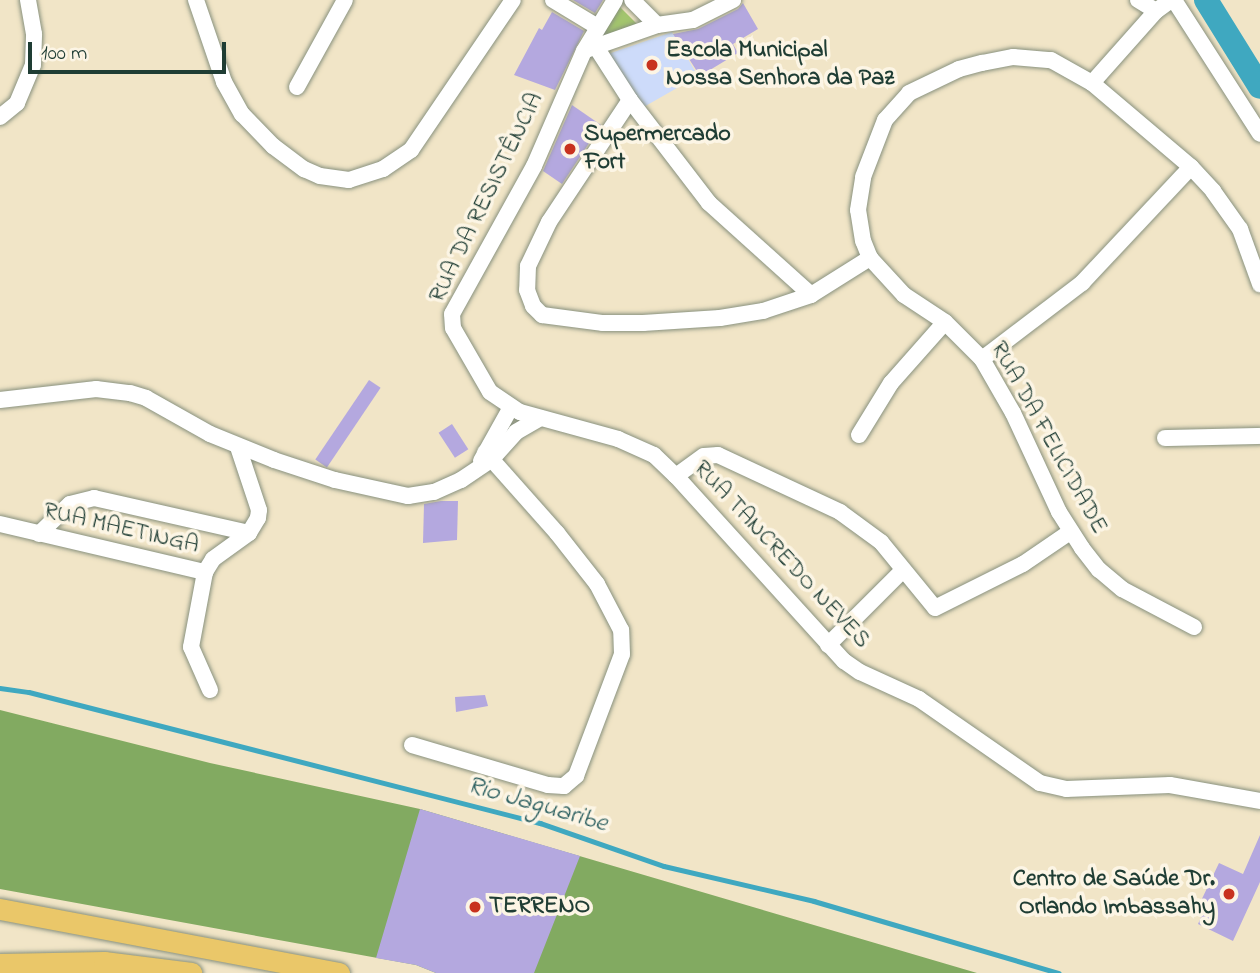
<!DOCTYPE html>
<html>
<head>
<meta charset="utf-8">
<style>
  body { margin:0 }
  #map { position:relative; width:1260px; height:973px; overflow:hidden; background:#f1e5c7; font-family:"Indie Flower",sans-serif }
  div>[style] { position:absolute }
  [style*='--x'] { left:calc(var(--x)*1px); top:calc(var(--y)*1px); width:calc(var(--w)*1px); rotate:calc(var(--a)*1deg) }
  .built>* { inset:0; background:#cddbfa }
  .green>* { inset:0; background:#a3c56e }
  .forest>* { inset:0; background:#82aa61 }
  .stream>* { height:4.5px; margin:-2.25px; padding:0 2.25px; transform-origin:2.25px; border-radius:2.25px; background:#3fa8c0 }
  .river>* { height:24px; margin:-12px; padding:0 12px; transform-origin:12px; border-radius:12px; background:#3fa8c0 }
  .building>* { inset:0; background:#b4a8df; transform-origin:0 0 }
  .roads { filter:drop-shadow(0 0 2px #88917e) drop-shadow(0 0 2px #88917e) }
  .minor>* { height:16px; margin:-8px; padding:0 8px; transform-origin:8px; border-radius:8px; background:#fff }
  .major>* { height:21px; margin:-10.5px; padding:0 10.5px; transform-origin:10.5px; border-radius:10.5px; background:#eac769 }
  .dots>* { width:19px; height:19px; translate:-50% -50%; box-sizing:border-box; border:4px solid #fcf5e5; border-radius:50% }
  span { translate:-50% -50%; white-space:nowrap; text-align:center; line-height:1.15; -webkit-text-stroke:7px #fcf5e5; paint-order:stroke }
  .poi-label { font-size:24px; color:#1f3d34; font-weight:700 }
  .left { translate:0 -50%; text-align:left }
  .right { translate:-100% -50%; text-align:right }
  .street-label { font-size:24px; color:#1f3d34 }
  .water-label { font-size:26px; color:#295d5e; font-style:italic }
  .scale { position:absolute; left:28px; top:42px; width:198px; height:32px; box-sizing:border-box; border:4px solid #1f3d34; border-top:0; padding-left:9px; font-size:21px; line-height:24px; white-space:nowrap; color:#1f3d34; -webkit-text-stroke:5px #fcf5e5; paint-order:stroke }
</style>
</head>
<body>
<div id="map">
  <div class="built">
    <i style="clip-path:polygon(672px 32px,698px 76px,642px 108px,605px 55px)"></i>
  </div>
  <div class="green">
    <i style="clip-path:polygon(618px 5px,637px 24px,593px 42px)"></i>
  </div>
  <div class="forest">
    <i style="clip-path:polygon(0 710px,210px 763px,420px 809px,977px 973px,436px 973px,416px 965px,0 889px)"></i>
  </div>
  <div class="stream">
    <i style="--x:0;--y:688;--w:29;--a:8"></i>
    <i style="--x:29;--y:692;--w:528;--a:14.38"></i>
    <i style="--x:540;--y:823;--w:131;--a:19.1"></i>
    <i style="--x:664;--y:866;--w:154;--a:13.1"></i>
    <i style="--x:814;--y:901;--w:255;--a:16.4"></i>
  </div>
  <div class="river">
    <i style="--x:1206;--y:0;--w:102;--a:58.2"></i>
  </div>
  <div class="building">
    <i style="clip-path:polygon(573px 0,603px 0,595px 13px)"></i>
    <i style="clip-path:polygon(743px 3px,758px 29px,733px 44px,738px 53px,700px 76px,673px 34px,698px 29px,738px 9px)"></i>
    <i style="clip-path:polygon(552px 12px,584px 31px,555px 90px,514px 75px,539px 28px,542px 30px)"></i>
    <i style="clip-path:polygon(572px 105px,601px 125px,562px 184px,543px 171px)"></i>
    <i style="left:369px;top:380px;width:14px;height:96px;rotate:34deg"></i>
    <i style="left:452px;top:424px;width:30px;height:16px;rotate:57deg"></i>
    <i style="clip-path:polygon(441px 501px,458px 501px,457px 540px,423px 543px,424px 504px)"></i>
    <i style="clip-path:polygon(485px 695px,488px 706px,456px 712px,455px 697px)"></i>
    <i style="clip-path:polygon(420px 809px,580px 856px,534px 973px,436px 973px,416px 965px,376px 958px)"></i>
    <i style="clip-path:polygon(1260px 835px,1260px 882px,1233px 941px,1198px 924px,1205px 908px,1199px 905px,1219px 863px,1243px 874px)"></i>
  </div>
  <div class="roads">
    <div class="minor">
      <i style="--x:196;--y:0;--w:87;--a:71.1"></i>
      <i style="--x:224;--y:82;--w:37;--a:61"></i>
      <i style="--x:242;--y:114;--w:45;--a:45.9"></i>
      <i style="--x:273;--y:146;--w:39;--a:37"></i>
      <i style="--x:304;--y:169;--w:17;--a:24"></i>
      <i style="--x:320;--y:176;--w:29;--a:8"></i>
      <i style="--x:349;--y:180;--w:36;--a:-18"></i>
      <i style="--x:383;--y:169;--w:34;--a:-34"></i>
      <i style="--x:411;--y:150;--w:181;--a:-55.8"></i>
      <i style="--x:553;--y:0;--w:52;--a:31"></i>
      <i style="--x:615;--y:0;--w:60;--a:121.3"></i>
      <i style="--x:584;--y:51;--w:125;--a:113.5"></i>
      <i style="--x:534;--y:166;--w:169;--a:119"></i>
      <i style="--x:452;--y:314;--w:14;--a:86"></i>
      <i style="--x:453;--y:328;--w:74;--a:60"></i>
      <i style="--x:490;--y:392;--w:36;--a:34"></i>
      <i style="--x:520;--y:412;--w:102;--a:15.4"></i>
      <i style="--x:618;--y:439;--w:39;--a:24"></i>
      <i style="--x:654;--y:455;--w:30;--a:44"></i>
      <i style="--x:676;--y:476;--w:250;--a:47.8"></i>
      <i style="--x:844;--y:661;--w:19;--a:35"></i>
      <i style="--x:860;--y:672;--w:65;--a:24.6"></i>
      <i style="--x:919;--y:699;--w:147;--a:34.8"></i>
      <i style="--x:1040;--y:783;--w:27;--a:13"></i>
      <i style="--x:1066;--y:789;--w:104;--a:-2.2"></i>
      <i style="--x:1170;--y:785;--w:91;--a:10.1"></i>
      <i style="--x:1138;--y:0;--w:21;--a:31"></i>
      <i style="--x:1174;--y:0;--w:159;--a:57.3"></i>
      <i style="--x:657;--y:25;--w:36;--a:-8"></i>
      <i style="--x:693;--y:20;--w:45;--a:-26.6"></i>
      <i style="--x:596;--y:47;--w:63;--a:57.3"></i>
      <i style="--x:630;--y:100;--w:130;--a:52.5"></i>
      <i style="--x:709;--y:203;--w:137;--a:42"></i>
      <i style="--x:586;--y:50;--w:75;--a:-19.4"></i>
      <i style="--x:657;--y:25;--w:35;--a:-135"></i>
      <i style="--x:1092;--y:83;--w:96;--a:-48.4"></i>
      <i style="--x:1156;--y:11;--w:19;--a:-36"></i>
      <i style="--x:297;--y:87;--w:99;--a:-61.1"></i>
      <i style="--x:630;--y:100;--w:146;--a:123.6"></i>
      <i style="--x:549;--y:222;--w:49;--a:115.5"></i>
      <i style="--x:528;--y:266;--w:24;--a:92"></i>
      <i style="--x:527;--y:290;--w:17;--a:69"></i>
      <i style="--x:533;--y:306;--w:13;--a:45"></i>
      <i style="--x:542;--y:315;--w:62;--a:7.5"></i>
      <i style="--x:603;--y:323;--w:40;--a:0"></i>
      <i style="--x:643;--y:323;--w:77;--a:-3.7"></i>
      <i style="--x:720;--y:318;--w:44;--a:-9.2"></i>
      <i style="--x:763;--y:311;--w:51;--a:-18.4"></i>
      <i style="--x:811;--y:295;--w:70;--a:-32.1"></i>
      <i style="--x:0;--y:117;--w:22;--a:-39"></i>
      <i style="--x:17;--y:103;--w:41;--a:-67.2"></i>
      <i style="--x:33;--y:65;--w:31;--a:-88"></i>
      <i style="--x:34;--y:34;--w:35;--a:-100"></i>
      <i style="--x:982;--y:359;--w:126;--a:-37.2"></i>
      <i style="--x:1082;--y:283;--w:159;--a:-46.8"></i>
      <i style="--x:0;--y:400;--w:97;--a:-6.5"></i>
      <i style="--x:96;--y:389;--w:34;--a:7"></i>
      <i style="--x:130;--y:393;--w:17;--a:17"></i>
      <i style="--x:146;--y:398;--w:73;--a:29.4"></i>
      <i style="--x:210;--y:434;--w:69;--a:22.1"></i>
      <i style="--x:274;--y:460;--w:64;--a:18.2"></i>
      <i style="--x:335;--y:480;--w:75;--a:12.4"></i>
      <i style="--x:408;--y:496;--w:26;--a:-9"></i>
      <i style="--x:434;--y:492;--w:30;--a:-24"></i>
      <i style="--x:461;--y:480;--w:37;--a:-34"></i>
      <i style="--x:492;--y:459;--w:36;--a:-48"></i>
      <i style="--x:516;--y:432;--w:28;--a:-30"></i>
      <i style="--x:859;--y:435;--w:61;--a:-58.4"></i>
      <i style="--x:891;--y:383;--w:81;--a:-48.5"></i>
      <i style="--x:1165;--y:438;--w:95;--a:-1.2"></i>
      <i style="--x:481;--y:461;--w:62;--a:-60.9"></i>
      <i style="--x:676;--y:476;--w:34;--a:-36"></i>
      <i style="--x:704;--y:456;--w:14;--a:-4"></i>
      <i style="--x:718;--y:455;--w:135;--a:25"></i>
      <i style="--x:840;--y:512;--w:51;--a:36.2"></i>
      <i style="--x:881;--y:542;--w:85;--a:50.7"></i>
      <i style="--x:935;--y:608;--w:98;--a:-26.6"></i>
      <i style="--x:1023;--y:564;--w:57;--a:-34.2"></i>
      <i style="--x:0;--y:524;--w:211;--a:13.2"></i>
      <i style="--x:39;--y:534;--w:43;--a:-44.1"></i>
      <i style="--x:70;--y:504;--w:25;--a:-14"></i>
      <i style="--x:94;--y:498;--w:159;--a:12.7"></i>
      <i style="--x:1194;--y:627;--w:81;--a:-152.2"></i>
      <i style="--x:1122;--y:589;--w:30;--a:-140"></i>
      <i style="--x:1099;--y:570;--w:28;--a:-128"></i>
      <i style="--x:1082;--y:548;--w:43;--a:-122.6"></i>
      <i style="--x:1059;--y:512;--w:109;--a:-114.9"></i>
      <i style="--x:1013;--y:413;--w:62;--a:-119.9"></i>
      <i style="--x:982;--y:359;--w:52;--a:-135"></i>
      <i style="--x:945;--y:322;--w:49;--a:-146.6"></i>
      <i style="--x:904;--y:295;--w:50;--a:-132.6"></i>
      <i style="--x:870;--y:258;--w:18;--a:-112"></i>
      <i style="--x:863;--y:241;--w:31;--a:-99"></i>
      <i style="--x:858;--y:210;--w:33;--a:-81"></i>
      <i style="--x:863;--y:177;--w:61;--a:-68.9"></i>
      <i style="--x:885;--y:120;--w:36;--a:-48"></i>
      <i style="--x:909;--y:93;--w:55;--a:-25.6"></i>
      <i style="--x:959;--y:69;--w:24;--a:-15"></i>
      <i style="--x:982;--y:63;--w:32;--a:-11"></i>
      <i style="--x:1013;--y:57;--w:38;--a:5"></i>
      <i style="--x:1051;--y:60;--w:47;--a:29.3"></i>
      <i style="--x:1092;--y:83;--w:130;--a:40.3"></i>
      <i style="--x:1191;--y:167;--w:33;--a:47"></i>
      <i style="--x:1213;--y:191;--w:47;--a:54.6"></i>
      <i style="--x:1240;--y:229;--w:59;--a:70"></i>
      <i style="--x:828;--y:645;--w:106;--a:-45"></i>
      <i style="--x:210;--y:690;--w:47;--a:-113.8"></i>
      <i style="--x:191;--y:647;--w:76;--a:-79.4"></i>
      <i style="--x:205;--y:572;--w:15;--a:-58"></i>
      <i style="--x:213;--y:559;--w:44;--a:-35.8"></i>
      <i style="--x:249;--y:533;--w:17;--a:-59"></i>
      <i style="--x:258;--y:518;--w:8;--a:-83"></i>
      <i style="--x:259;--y:510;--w:66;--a:-108.4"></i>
      <i style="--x:412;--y:745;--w:142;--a:16.4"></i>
      <i style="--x:548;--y:785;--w:16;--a:4"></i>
      <i style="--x:564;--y:786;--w:16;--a:-40"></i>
      <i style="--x:576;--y:776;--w:130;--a:-69.3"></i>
      <i style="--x:622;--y:654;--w:24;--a:-92"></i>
      <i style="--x:621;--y:630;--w:52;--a:-117.6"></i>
      <i style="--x:597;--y:584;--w:65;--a:-128.1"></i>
      <i style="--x:557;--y:533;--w:108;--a:-131.6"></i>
    </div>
    <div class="major">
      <i style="--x:0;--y:909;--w:345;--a:10.7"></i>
      <i style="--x:0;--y:964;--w:104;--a:-1.1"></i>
      <i style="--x:104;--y:962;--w:88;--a:7.2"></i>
    </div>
  </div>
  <div class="dots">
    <i style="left:652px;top:65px;background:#c8321e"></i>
    <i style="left:570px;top:149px;background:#c8321e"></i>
    <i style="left:1229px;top:894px;background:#c8321e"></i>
    <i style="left:475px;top:907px;background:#c8321e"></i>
  </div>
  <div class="poi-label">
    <span class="left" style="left:666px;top:65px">Escola Municipal<br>Nossa Senhora da Paz</span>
    <span class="left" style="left:584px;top:149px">Supermercado<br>Fort</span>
    <span class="right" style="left:1215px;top:894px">Centro de Saúde Dr.<br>Orlando Imbassahy</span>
    <span class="left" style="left:489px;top:907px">TERRENO</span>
  </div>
  <div class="street-label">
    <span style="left:487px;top:198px;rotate:-64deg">RUA DA RESISTÊNCIA</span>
    <span style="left:1048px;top:438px;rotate:61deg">RUA DA FELICIDADE</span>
    <span style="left:121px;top:529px;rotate:13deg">RUA MAETINGA</span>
    <span style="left:781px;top:555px;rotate:47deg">RUA TANCREDO NEVES</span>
  </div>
  <div class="water-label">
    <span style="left:537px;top:806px;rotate:16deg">Rio Jaguaribe</span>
  </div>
  <div class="scale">100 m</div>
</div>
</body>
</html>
